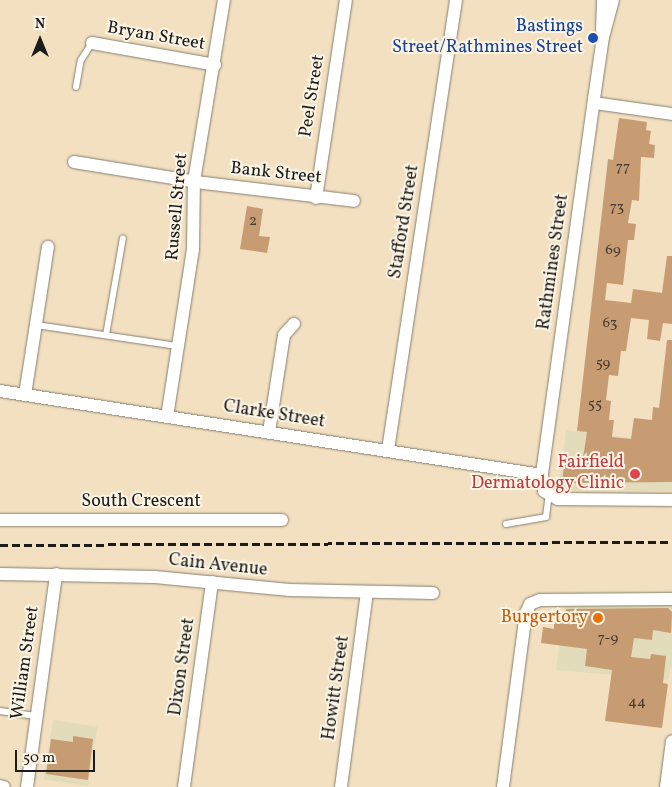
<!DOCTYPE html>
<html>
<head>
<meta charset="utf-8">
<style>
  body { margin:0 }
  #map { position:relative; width:672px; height:787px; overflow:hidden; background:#f2e0c1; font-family:Vollkorn,serif }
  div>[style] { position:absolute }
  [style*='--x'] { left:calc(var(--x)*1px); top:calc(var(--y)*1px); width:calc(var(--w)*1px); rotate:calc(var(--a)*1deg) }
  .built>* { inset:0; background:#e2dcba; transform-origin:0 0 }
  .building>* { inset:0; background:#c79c72 }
  .roads { filter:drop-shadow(0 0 1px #877e6e) drop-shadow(0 0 1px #877e6e) }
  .service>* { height:6px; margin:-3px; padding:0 3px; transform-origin:3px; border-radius:3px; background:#fff }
  .minor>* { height:12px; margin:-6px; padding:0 6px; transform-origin:6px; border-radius:6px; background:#fff }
  .rail>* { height:3px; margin-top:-1.5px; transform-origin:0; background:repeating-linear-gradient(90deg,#1c1c1c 0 8px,transparent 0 12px) }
  .dots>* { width:14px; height:14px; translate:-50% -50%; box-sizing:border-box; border:2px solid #fcf5e5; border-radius:50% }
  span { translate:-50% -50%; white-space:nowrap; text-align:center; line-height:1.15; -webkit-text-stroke:4px #fcf5e5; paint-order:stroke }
  .number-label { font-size:15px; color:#473c32 }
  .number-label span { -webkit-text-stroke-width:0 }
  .transit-label { font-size:18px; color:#164399 }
  .right { translate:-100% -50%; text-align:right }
  .street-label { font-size:18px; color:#1c1c1c }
  .health-label { font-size:18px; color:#be3a42 }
  .food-label { font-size:18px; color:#c56008 }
  .north { position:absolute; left:15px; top:15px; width:50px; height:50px; -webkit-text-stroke:4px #fcf5e5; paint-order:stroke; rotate:0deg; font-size:14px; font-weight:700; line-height:20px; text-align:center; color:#1c1c1c }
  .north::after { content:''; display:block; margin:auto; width:18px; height:22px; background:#1c1c1c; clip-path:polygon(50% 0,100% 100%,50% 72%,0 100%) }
  .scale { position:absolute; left:15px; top:750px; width:80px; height:22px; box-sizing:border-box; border:2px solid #1c1c1c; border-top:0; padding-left:6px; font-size:15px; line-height:18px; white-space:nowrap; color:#1c1c1c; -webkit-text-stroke:4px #fcf5e5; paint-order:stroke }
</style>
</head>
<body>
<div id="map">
  <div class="built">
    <i style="clip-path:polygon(566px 430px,672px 443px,672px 491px,558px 490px)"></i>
    <i style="clip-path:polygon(565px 604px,672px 604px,672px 665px,668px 680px,556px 670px)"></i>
    <i style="left:53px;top:720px;width:45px;height:60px;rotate:9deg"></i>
  </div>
  <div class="building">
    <i style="clip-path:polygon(619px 118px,647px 122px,646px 130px,651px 131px,649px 144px,655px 145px,654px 158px,641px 157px,639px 201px,632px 200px,628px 223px,636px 224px,634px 240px,628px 240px,623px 285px,607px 283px,605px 300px,631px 303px,633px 289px,662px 293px,667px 256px,672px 256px,672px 324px,663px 323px,660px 341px,647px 339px,649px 320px,631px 318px,626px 351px,621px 351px,618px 376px,609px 375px,606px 400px,611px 401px,609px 420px,614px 420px,612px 437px,631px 439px,634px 418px,652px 420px,653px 407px,659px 408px,667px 340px,672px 340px,672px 482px,562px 483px,565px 456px,583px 458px,587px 432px,577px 431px,608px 159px,613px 160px)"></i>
    <i style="clip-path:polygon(247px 206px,263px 209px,259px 236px,270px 237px,267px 253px,240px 249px)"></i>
    <i style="clip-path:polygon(668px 608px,672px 612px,671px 633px,653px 630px,652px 640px,634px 638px,631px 657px,650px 659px,651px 654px,666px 656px,663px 683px,668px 684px,662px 728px,605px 721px,612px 670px,585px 666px,587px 649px,541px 643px,543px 627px,554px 629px,554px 622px,564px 623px,566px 609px)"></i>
    <i style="clip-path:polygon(73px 736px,93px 739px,88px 780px,46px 774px,51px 739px,73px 742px)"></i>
  </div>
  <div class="roads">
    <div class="service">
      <i style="--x:76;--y:87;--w:27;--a:-80"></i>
      <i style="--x:81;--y:60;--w:20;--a:-57"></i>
      <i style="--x:36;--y:325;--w:143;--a:8.5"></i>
      <i style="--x:106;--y:335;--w:98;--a:-80.1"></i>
      <i style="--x:506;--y:524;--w:41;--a:-9.9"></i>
      <i style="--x:546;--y:517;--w:23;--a:-83"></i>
      <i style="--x:0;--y:711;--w:36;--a:8"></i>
    </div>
    <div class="minor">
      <i style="--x:613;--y:0;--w:38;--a:105"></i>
      <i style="--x:603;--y:37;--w:63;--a:98.3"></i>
      <i style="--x:594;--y:99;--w:380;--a:97.9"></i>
      <i style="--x:542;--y:475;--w:16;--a:83"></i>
      <i style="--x:544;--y:491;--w:16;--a:30"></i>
      <i style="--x:558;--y:499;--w:114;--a:0.5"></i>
      <i style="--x:602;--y:30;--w:30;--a:-88"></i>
      <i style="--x:92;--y:43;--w:125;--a:10.1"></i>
      <i style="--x:594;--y:103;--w:79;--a:8"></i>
      <i style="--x:74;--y:162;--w:132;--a:9.2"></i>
      <i style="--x:204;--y:183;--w:151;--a:6.8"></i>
      <i style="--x:316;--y:198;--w:200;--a:-81.4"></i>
      <i style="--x:0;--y:391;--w:548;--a:8.81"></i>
      <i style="--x:25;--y:395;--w:150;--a:-81.2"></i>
      <i style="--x:167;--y:417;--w:170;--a:-81.2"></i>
      <i style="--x:193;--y:249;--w:68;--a:-89.2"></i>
      <i style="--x:194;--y:181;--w:183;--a:-80.6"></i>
      <i style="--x:269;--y:432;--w:98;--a:-81.2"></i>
      <i style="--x:284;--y:335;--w:15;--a:-48"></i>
      <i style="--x:388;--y:450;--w:455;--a:-81.4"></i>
      <i style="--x:0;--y:520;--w:282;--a:0"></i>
      <i style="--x:0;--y:574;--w:155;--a:1.1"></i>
      <i style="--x:155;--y:577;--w:135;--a:5.5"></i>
      <i style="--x:289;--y:590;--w:144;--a:1.2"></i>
      <i style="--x:0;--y:786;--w:4;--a:14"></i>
      <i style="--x:27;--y:787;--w:215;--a:-82.2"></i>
      <i style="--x:184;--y:787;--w:207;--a:-82.2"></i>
      <i style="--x:341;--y:787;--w:196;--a:-82.4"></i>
      <i style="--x:503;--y:787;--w:176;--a:-82.5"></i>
      <i style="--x:526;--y:613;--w:10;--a:-66"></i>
      <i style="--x:530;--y:604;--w:11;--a:-22"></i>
      <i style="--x:540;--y:600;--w:132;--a:-0.4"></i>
      <i style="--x:666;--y:787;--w:46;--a:-82.6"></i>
    </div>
  </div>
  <div class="rail">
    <i style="--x:0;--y:545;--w:672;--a:-0.26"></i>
  </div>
  <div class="dots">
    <i style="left:593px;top:38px;background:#1a4fb4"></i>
    <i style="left:635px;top:474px;background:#e0444e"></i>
    <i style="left:598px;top:618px;background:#e8710a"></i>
  </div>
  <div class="number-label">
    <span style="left:623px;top:168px">77</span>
    <span style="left:617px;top:208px">73</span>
    <span style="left:253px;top:222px">2</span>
    <span style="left:613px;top:251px">69</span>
    <span style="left:610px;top:324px">63</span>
    <span style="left:603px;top:364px">59</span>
    <span style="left:595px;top:405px">55</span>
    <span style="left:608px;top:639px">7-9</span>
    <span style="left:637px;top:703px">44</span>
  </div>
  <div class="transit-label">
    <span class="right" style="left:583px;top:38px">Bastings<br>Street/Rathmines Street</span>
  </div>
  <div class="street-label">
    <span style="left:156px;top:37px;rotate:10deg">Bryan Street</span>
    <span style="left:313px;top:96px;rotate:-81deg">Peel Street</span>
    <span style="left:276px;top:174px;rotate:6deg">Bank Street</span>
    <span style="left:178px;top:207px;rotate:-85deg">Russell Street</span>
    <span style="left:405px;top:222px;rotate:-81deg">Stafford Street</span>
    <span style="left:554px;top:262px;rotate:-82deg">Rathmines Street</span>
    <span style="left:274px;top:415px;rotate:9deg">Clarke Street</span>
    <span style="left:141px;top:502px">South Crescent</span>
    <span style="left:218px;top:566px;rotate:6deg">Cain Avenue</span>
    <span style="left:26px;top:663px;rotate:-82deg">William Street</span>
    <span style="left:183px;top:667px;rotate:-82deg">Dixon Street</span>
    <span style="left:337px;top:688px;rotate:-82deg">Howitt Street</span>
  </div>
  <div class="health-label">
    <span class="right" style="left:624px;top:474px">Fairfield<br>Dermatology Clinic</span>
  </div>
  <div class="food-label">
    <span class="right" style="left:588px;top:618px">Burgertory</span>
  </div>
  <div class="north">N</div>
  <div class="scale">50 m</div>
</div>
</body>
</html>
